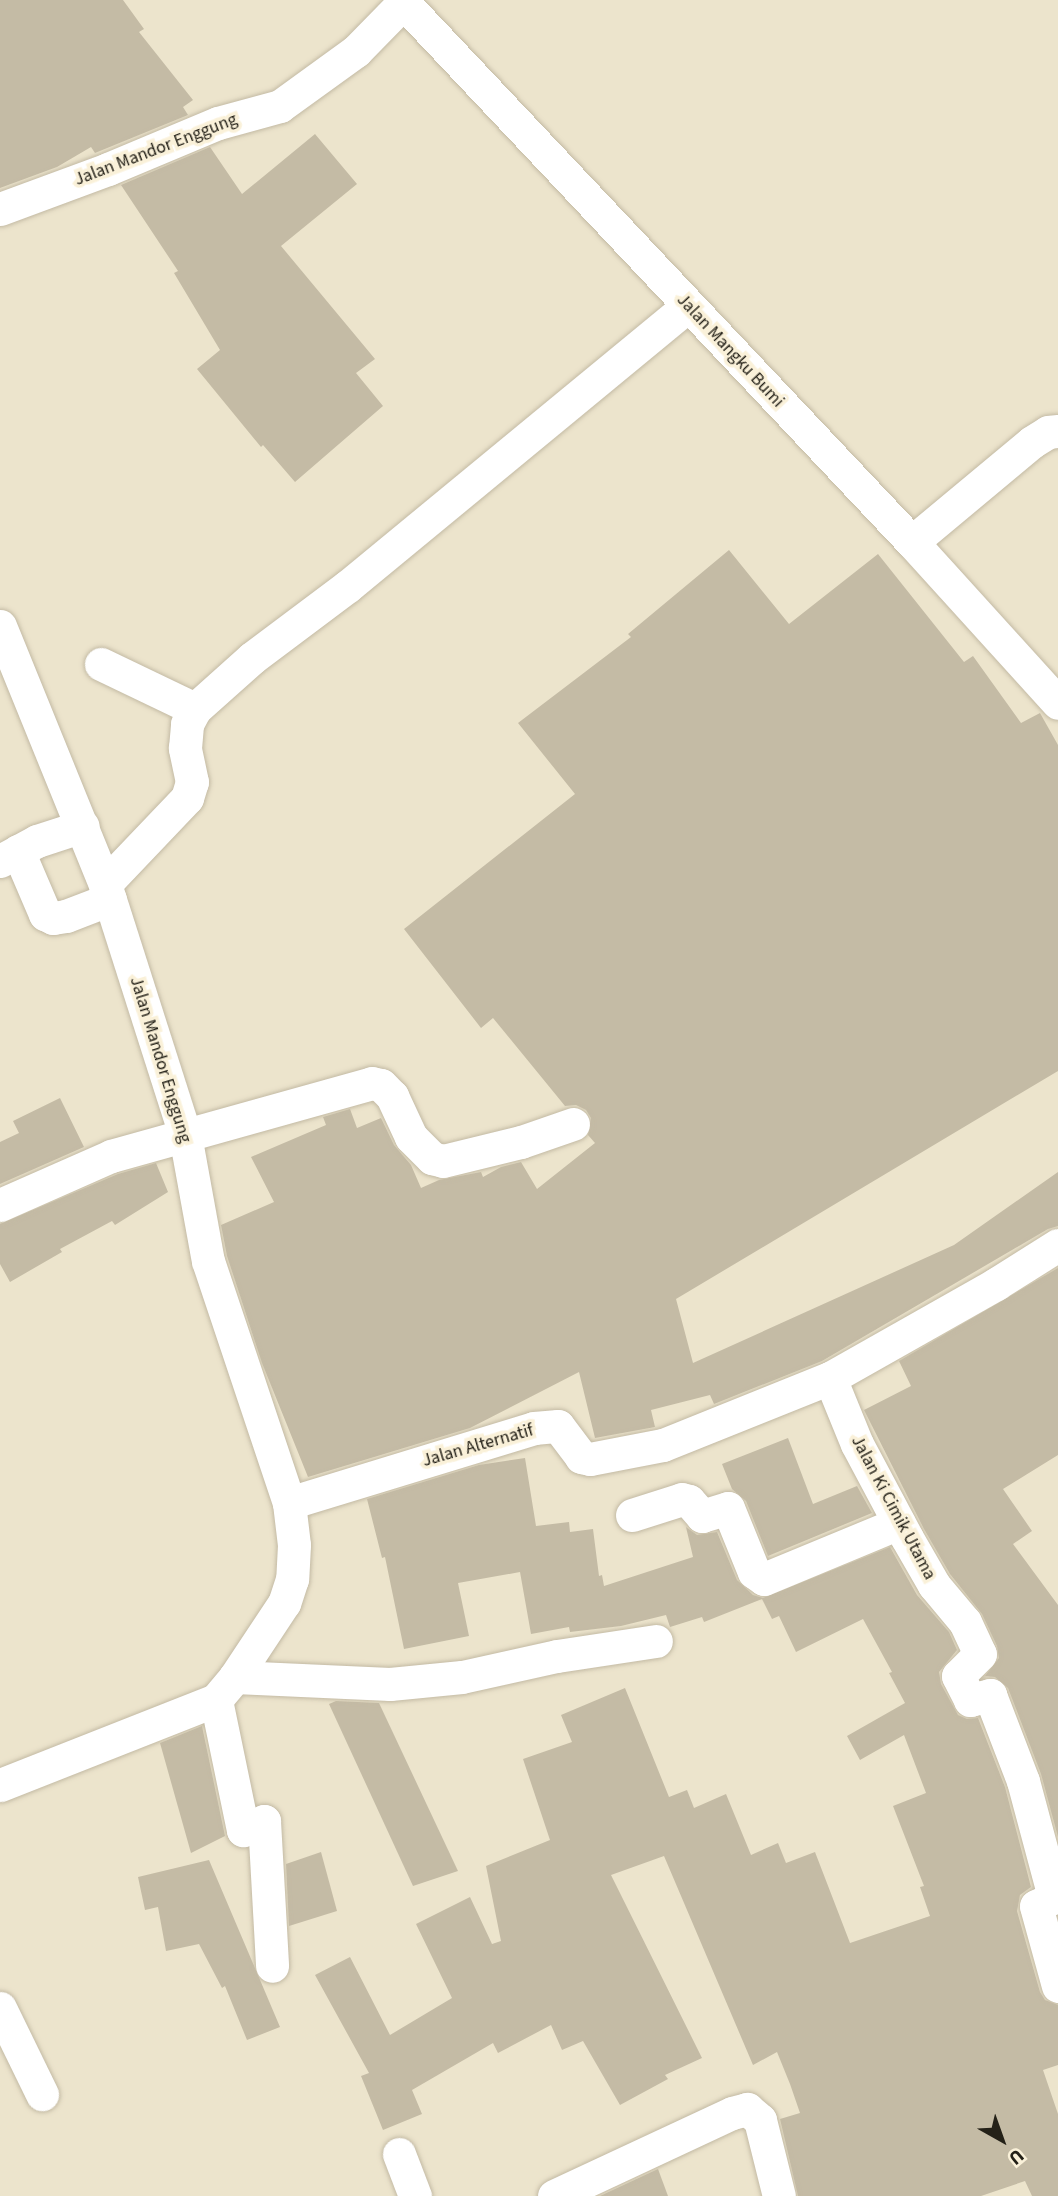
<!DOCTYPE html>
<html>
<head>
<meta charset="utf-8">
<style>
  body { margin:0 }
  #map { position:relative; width:1058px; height:2196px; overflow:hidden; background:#ece4cc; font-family:"Source Sans 3",sans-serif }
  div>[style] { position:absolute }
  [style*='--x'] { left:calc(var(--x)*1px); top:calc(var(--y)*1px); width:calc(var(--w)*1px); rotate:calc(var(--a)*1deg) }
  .building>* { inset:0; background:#c4bba5 }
  .roads { filter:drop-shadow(0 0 2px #c3baa4) drop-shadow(0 0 2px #c3baa4) }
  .minor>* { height:33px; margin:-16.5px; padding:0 16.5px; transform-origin:16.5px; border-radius:16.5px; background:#fff }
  span { translate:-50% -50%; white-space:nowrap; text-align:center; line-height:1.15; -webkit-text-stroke:7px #faf1d9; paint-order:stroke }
  .street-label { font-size:18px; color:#242118 }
  .north { position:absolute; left:967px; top:2105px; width:70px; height:70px; -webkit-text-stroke:5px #faf1d9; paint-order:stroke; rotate:140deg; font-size:19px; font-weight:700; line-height:28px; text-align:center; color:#242118 }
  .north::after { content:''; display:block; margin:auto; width:24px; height:32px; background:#242118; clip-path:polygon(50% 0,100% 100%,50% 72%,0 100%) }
</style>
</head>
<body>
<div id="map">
  <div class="building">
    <i style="clip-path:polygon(0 0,123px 0,144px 29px,139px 32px,193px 100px,183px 107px,188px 115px,95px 153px,91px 147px,57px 167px,0 188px)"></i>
    <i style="clip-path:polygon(315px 134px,357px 184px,281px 246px,375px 359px,356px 373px,383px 406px,295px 482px,263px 445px,261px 447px,197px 369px,220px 350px,174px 273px,178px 271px,121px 185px,210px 147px,242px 194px)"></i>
    <i style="clip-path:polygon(729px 550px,789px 624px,878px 554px,964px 662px,973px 656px,1021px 723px,1040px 713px,1058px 745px,1058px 1071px,676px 1299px,693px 1363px,954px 1245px,1058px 1172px,1058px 1226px,1048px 1229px,822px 1361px,714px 1404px,710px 1395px,651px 1410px,655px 1427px,595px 1438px,579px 1372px,470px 1428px,308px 1477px,262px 1363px,227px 1256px,221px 1225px,274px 1202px,251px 1157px,326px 1125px,323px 1117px,350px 1109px,357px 1128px,381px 1118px,394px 1145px,411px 1165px,421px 1188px,439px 1180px,481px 1172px,483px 1177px,501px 1167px,521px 1162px,537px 1189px,595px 1143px,588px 1135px,591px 1118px,586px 1110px,576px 1105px,565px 1106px,493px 1018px,481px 1028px,404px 929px,575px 794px,518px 723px,631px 637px,628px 634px)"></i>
    <i style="clip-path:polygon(60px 1098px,84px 1147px,0 1184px,0 1142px,19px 1133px,13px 1121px)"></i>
    <i style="clip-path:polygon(156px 1163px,168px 1192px,115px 1225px,112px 1221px,60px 1249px,62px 1252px,10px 1282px,0 1264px,0 1224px,118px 1174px)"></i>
    <i style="clip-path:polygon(1058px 1268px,1058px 1455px,1003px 1489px,1032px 1531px,1013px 1544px,1058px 1605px,1058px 1837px,1041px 1774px,1008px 1688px,995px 1677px,985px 1676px,999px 1658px,997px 1646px,982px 1614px,950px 1574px,924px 1529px,864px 1410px,911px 1386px,899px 1361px)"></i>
    <i style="clip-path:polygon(788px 1438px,813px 1504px,857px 1486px,872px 1513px,768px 1556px,746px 1501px,732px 1489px,722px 1464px)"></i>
    <i style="clip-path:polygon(525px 1458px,536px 1526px,569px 1522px,570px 1532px,593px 1529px,599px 1576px,602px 1575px,604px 1586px,693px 1557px,686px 1527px,697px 1535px,717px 1532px,737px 1580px,753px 1595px,763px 1598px,890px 1547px,917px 1595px,949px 1632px,957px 1650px,939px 1672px,941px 1684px,958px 1715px,967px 1719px,978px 1718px,1005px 1787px,1031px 1887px,1020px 1895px,1017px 1911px,1040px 1992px,1045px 2000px,1058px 2005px,1058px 2065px,1043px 2070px,1058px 2114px,1058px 2196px,1032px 2196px,1025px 2181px,981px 2196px,798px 2196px,780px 2119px,800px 2113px,790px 2084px,777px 2052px,753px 2065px,664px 1856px,611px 1875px,702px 2058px,665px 2075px,668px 2079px,620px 2105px,583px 2041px,562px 2050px,551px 2025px,498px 2053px,493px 2043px,412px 2090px,422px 2114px,383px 2130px,361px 2076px,369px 2073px,315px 1975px,350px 1957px,390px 2035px,452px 1998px,416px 1924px,470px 1897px,492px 1944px,501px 1941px,486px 1866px,550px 1840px,523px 1759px,572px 1742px,561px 1715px,625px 1688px,669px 1797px,687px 1790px,694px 1808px,726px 1794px,751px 1855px,778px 1843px,786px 1863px,815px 1852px,850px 1943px,930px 1916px,920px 1887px,924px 1886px,893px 1806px,926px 1793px,904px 1735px,860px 1760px,847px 1736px,905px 1703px,889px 1673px,892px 1672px,863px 1619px,796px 1652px,779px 1616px,772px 1619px,762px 1599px,704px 1622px,702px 1617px,670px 1627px,666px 1615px,621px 1626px,570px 1632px,569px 1627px,531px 1634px,520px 1572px,458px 1583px,469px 1636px,404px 1649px,385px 1557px,382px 1558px,367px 1499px,479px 1465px)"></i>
    <i style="clip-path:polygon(336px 1701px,379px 1703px,458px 1871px,413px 1886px,329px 1704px)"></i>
    <i style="clip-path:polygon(202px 1726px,225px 1836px,191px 1853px,160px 1743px)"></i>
    <i style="clip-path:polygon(321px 1852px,337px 1911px,289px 1926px,286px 1864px)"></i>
    <i style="clip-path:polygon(209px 1860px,280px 2027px,247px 2040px,225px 1986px,222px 1988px,199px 1944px,166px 1951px,158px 1907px,145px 1910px,138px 1877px)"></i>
    <i style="clip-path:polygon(658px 2169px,668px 2196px,600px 2196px)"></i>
  </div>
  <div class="roads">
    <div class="minor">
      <i style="--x:401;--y:0;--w:745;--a:46.69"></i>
      <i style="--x:912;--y:542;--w:217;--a:47.8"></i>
      <i style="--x:0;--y:209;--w:115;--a:-20.3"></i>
      <i style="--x:108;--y:169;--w:119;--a:-22.7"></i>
      <i style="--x:218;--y:123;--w:64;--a:-15.3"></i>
      <i style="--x:280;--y:106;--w:94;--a:-35.9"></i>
      <i style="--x:356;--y:51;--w:71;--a:-45.6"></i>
      <i style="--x:912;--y:542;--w:156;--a:-39.8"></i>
      <i style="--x:1032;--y:442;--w:19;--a:-32"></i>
      <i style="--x:1048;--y:432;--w:10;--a:-6"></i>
      <i style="--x:0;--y:626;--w:279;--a:67.9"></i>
      <i style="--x:105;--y:884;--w:263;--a:72.3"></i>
      <i style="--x:185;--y:1135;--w:128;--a:79.7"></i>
      <i style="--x:208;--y:1261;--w:255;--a:71.5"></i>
      <i style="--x:289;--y:1503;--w:42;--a:83.2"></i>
      <i style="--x:294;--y:1545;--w:34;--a:93"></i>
      <i style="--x:292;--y:1579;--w:25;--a:108"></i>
      <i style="--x:284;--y:1603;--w:89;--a:123.5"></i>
      <i style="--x:235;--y:1677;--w:30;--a:130"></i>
      <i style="--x:216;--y:1700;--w:232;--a:158.5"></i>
      <i style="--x:101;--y:664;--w:104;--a:25.6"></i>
      <i style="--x:18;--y:851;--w:69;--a:66.8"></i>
      <i style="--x:45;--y:914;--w:9;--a:27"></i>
      <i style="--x:53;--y:918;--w:13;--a:-9"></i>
      <i style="--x:66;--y:916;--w:47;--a:-21.1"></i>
      <i style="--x:0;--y:861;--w:42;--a:-28.4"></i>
      <i style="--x:37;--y:841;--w:48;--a:-18.1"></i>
      <i style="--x:105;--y:884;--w:119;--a:-46.4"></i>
      <i style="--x:187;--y:798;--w:17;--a:-73"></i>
      <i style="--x:192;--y:782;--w:35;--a:-102"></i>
      <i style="--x:185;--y:748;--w:24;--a:-85"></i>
      <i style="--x:187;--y:724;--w:17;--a:-62"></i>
      <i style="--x:195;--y:709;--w:76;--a:-41.8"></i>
      <i style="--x:252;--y:658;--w:120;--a:-36.9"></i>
      <i style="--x:348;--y:586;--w:440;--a:-39.5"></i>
      <i style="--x:0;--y:1205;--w:121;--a:-23.8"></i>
      <i style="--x:111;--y:1156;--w:271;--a:-15.6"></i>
      <i style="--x:372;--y:1083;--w:9;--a:13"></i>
      <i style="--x:381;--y:1085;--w:16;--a:45"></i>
      <i style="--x:392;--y:1096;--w:45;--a:65.1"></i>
      <i style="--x:411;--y:1137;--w:30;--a:45"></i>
      <i style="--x:432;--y:1158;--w:11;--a:15"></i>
      <i style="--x:443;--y:1161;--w:80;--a:-13.7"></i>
      <i style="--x:521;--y:1142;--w:55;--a:-19.1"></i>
      <i style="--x:830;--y:1378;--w:71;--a:67.8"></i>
      <i style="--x:857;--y:1444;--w:106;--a:62"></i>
      <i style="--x:907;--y:1538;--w:54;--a:60.1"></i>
      <i style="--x:934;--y:1585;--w:48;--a:50"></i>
      <i style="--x:965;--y:1622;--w:35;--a:65"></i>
      <i style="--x:980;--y:1654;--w:31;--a:135"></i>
      <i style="--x:958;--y:1676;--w:27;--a:63"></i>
      <i style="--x:970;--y:1700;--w:21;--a:-14"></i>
      <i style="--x:990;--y:1695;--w:92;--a:69"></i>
      <i style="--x:1023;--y:1781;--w:120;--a:75"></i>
      <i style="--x:1054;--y:1897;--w:20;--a:153"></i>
      <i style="--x:1036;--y:1906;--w:83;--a:74.6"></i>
      <i style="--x:289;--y:1503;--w:256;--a:-17"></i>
      <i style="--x:534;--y:1428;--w:24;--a:-5"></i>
      <i style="--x:558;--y:1426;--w:39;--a:53"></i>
      <i style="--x:581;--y:1457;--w:9;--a:13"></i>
      <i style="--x:590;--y:1459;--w:74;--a:-10.9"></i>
      <i style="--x:663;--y:1445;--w:180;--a:-21.9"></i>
      <i style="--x:830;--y:1378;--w:191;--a:-29.5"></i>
      <i style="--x:996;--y:1284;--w:73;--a:-32.2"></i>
      <i style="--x:632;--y:1515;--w:52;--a:-17.7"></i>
      <i style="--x:682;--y:1499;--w:7;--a:16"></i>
      <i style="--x:689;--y:1501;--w:20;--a:49"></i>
      <i style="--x:702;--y:1516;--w:27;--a:-17"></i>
      <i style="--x:728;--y:1508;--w:69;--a:67.9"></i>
      <i style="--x:754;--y:1572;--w:12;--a:35"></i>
      <i style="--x:764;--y:1579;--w:146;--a:-22.5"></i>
      <i style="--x:235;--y:1677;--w:155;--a:2.6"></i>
      <i style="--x:390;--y:1684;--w:72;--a:-5.6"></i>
      <i style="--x:462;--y:1677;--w:97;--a:-12.5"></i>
      <i style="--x:557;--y:1656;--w:100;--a:-8.6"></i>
      <i style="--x:216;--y:1700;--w:133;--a:78.3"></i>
      <i style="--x:243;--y:1830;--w:23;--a:-23"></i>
      <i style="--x:264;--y:1821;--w:145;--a:86.8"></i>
      <i style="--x:0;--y:2008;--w:96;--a:64"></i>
      <i style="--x:399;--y:2154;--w:45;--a:69.1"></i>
      <i style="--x:554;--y:2196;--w:196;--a:-25"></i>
      <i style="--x:732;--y:2113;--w:16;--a:-15"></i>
      <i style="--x:747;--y:2109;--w:17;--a:40"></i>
      <i style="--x:760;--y:2120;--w:78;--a:76"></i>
    </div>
  </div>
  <div class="street-label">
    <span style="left:156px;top:150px;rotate:-21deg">Jalan Mandor Enggung</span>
    <span style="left:730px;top:351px;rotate:47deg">Jalan Mangku Bumi</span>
    <span style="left:160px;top:1060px;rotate:73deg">Jalan Mandor Enggung</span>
    <span style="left:478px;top:1446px;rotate:-16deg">Jalan Alternatif</span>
    <span style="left:893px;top:1508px;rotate:62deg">Jalan Ki Cimik Utama</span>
  </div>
  <div class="north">U</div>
</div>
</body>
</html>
